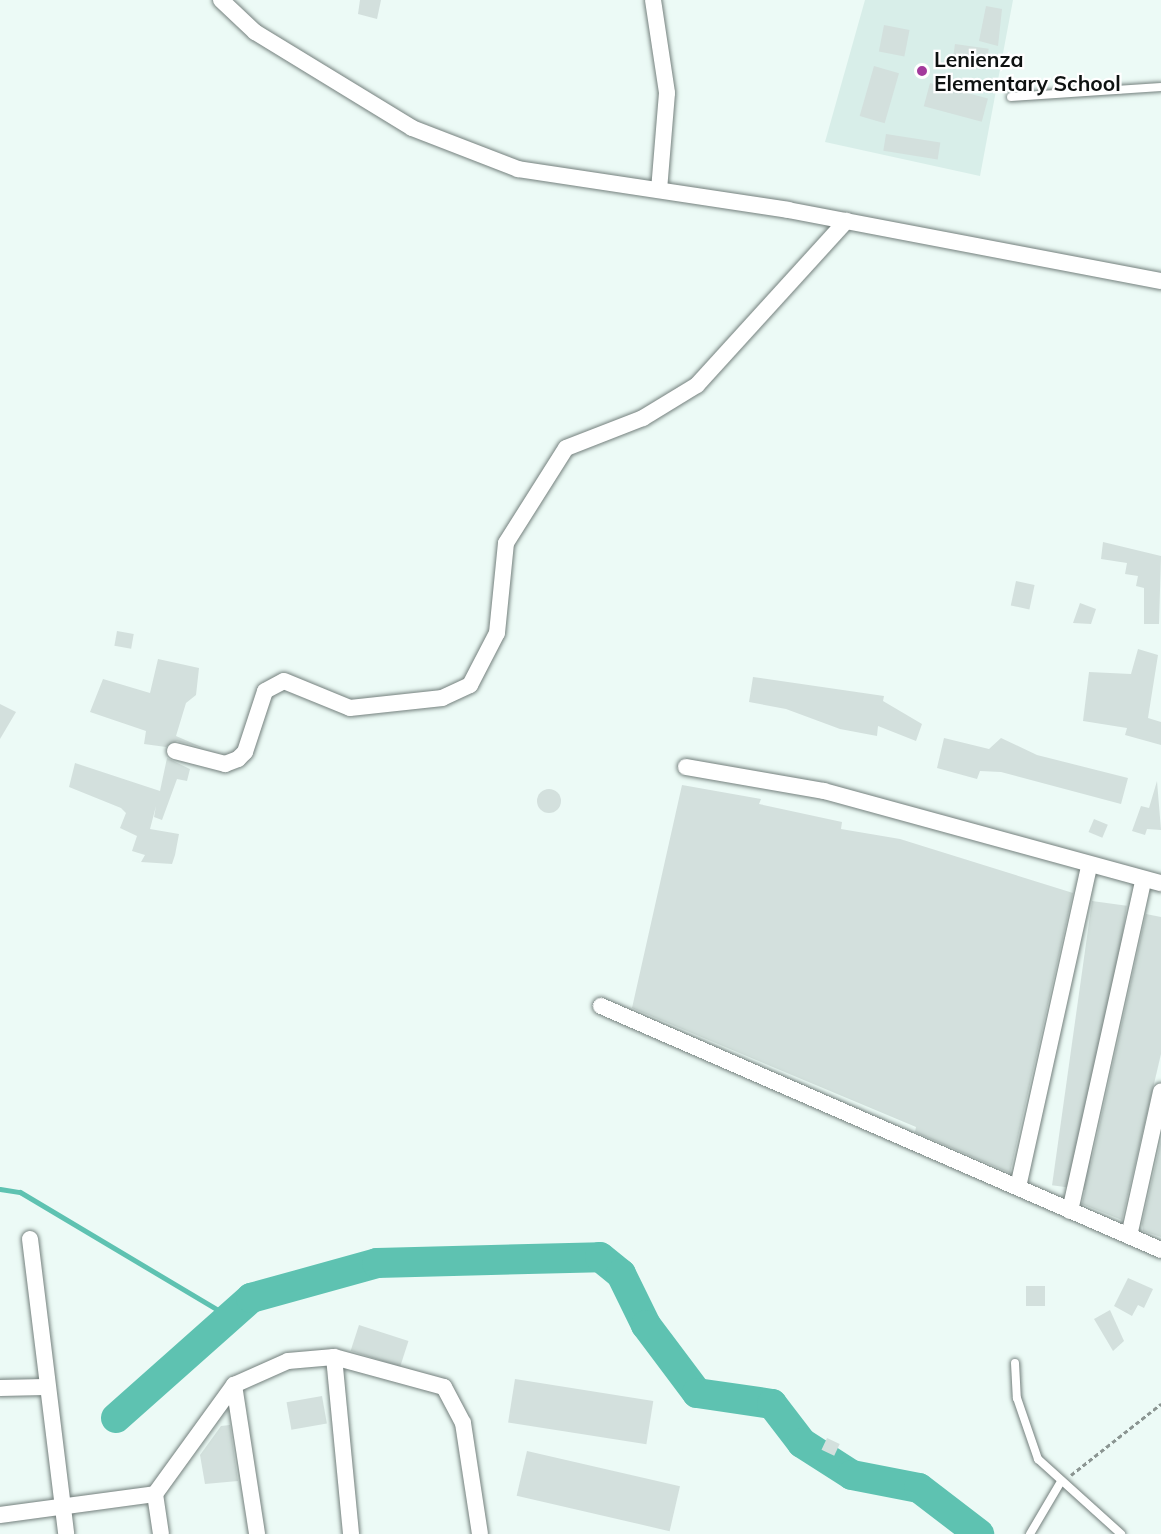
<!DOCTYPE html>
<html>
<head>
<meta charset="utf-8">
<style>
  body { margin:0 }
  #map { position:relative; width:1161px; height:1534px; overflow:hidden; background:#ecfaf6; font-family:Mulish,sans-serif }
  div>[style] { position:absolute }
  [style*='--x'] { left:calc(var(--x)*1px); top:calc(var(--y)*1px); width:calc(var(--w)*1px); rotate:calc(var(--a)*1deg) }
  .built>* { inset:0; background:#d8eee9 }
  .stream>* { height:5px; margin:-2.5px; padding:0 2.5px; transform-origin:2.5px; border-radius:2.5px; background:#5ec2b1 }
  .river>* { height:30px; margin:-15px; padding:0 15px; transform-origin:15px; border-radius:15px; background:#5ec2b1 }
  .building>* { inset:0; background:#d3e0dd; transform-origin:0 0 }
  .round { border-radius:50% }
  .path>* { height:3px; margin-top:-1.5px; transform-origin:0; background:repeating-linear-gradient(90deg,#8b9592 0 4.5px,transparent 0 7.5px) }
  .roads { filter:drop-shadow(0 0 2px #74807d) drop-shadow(0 0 2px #74807d) }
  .lane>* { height:8px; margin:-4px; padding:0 4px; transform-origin:4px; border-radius:4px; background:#fff }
  .street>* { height:16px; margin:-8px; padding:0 8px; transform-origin:8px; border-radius:8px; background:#fff }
  .dots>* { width:16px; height:16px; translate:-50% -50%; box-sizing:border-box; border:3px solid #fff; border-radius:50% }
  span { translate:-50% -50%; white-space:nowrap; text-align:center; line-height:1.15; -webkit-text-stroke:4.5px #fff; paint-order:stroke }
  .poi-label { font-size:21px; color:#0e1211; font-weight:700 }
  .left { translate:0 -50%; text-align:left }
</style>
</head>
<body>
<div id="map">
  <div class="built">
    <i style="clip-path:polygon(865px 0,1013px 0,980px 176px,825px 142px)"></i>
  </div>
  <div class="stream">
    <i style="--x:0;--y:1189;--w:20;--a:9"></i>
    <i style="--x:20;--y:1192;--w:244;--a:30.8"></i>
  </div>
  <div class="river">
    <i style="--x:116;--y:1418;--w:181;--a:-41.6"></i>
    <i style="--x:251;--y:1298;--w:131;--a:-15.5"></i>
    <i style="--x:377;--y:1263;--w:223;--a:-1.5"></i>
    <i style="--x:600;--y:1257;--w:27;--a:39"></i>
    <i style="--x:621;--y:1274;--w:57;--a:63.9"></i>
    <i style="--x:646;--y:1325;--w:85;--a:53.1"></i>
    <i style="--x:697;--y:1393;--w:76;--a:8.3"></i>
    <i style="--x:772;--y:1404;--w:49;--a:52.4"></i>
    <i style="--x:802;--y:1443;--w:59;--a:32.6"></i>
    <i style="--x:852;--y:1475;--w:68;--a:11"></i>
    <i style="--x:919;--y:1488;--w:76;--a:37.5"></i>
  </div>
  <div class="building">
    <i style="clip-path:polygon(360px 0,381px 0,377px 19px,358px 14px)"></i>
    <i style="clip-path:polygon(986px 6px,1002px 9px,998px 46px,979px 41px)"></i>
    <i style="left:884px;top:25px;width:26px;height:27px;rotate:11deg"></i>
    <i style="left:955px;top:44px;width:34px;height:20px;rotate:8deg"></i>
    <i style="left:874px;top:66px;width:26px;height:52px;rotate:16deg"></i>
    <i style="left:930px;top:83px;width:60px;height:24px;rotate:15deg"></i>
    <i style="left:886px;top:134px;width:55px;height:17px;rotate:9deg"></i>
    <i style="clip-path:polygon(1103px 542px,1161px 556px,1159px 624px,1144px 624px,1144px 588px,1136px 586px,1138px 576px,1125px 574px,1127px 563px,1101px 559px)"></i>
    <i style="left:1016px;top:581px;width:19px;height:25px;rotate:12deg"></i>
    <i style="clip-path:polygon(1080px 603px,1096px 609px,1091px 624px,1073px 623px)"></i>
    <i style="left:117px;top:631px;width:17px;height:15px;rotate:10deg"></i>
    <i style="clip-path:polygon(1138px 649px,1158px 655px,1148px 718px,1161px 722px,1161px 745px,1125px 735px,1127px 728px,1083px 721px,1089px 672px,1131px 674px)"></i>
    <i style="clip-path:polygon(158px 659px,199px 668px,196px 695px,186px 703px,176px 736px,204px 748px,177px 741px,166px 747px,144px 744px,146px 731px,90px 712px,103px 679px,150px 693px)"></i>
    <i style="clip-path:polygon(753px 677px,884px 696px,883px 701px,922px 724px,916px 741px,878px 726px,877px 736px,840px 729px,786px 709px,749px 702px)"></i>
    <i style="clip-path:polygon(0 704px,16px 712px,0 739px)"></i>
    <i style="clip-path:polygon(944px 738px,989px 749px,1001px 738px,1037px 755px,1128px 778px,1121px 804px,1001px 772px,980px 771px,977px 779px,937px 768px)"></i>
    <i style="clip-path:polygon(167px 758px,190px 769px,187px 781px,177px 779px,162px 820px,154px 817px,156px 806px,150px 829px,179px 834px,175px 855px,172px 864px,141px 862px,145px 855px,132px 851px,137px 836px,120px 828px,126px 813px,121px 808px,69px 787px,75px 763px,160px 791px)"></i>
    <i style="clip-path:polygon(1157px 781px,1161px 830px,1147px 829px,1145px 835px,1132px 831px,1141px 806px,1149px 808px)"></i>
    <i style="clip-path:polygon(682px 785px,761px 799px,759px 804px,842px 822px,841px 829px,900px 839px,1073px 893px,1010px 1173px,915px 1132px,916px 1127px,632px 1008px)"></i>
    <i class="round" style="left:537px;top:789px;width:24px;height:24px"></i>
    <i style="left:1094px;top:819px;width:15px;height:14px;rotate:23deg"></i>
    <i style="left:1092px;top:901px;width:35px;height:287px;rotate:8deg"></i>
    <i style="clip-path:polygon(1146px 914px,1161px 917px,1161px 1054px,1122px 1220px,1082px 1204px)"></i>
    <i style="clip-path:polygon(1161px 1140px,1161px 1237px,1143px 1231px,1142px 1224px)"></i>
    <i style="clip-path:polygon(1128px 1278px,1153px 1289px,1144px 1308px,1138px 1305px,1132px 1316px,1114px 1306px)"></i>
    <i style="left:1026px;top:1286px;width:19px;height:20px"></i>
    <i style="clip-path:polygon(1110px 1310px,1124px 1341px,1113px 1351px,1094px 1319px)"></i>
    <i style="left:359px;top:1325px;width:52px;height:27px;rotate:18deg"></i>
    <i style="left:515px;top:1379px;width:140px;height:44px;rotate:9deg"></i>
    <i style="left:322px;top:1396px;width:28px;height:36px;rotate:80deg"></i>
    <i style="clip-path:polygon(230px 1425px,238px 1481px,205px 1484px,200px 1455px,221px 1426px)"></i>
    <i style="left:827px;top:1438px;width:14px;height:13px;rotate:25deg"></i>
    <i style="left:527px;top:1451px;width:157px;height:46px;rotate:13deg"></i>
  </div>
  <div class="path">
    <i style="--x:1071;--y:1475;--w:115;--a:-38.3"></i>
  </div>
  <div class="roads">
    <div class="lane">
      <i style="--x:1011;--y:97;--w:150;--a:-3.8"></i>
      <i style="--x:1015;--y:1363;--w:35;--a:87"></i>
      <i style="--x:1017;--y:1398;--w:65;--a:71"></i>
      <i style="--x:1038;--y:1459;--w:112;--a:42.1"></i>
      <i style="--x:1030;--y:1534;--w:59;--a:-59.5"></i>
    </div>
    <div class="street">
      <i style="--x:221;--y:0;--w:47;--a:43.3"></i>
      <i style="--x:255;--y:32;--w:184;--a:31.4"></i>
      <i style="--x:412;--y:128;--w:114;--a:21.1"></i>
      <i style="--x:518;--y:169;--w:273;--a:8.6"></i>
      <i style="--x:788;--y:210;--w:380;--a:10.8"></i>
      <i style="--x:653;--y:0;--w:94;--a:81.4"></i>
      <i style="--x:667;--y:93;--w:97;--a:94.7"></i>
      <i style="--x:175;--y:751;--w:52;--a:14.6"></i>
      <i style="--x:225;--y:764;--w:14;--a:-21"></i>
      <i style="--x:238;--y:759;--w:10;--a:-45"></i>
      <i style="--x:245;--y:752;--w:64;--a:-71.8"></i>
      <i style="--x:265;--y:691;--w:21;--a:-28"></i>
      <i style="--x:284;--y:681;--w:71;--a:22.2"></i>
      <i style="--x:350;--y:708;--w:93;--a:-6.2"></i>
      <i style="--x:442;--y:698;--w:31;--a:-25"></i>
      <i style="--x:470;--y:685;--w:59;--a:-62.6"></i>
      <i style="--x:497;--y:633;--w:90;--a:-84.3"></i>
      <i style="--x:506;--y:543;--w:112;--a:-57.7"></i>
      <i style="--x:566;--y:448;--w:83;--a:-21.3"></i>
      <i style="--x:643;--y:418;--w:63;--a:-31.4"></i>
      <i style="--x:697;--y:385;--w:222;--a:-47.7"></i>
      <i style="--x:686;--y:767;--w:140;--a:9.9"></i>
      <i style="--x:824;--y:791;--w:349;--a:15.3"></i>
      <i style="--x:601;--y:1006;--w:611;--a:23.54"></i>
      <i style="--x:1018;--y:1187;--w:328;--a:-77.5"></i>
      <i style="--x:1070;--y:1211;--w:338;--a:-77.5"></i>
      <i style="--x:1129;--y:1236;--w:148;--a:-77.5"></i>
      <i style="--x:30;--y:1239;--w:297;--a:83"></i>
      <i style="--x:334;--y:1357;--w:178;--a:84.5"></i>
      <i style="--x:234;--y:1385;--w:151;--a:81.2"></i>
      <i style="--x:0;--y:1388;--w:45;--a:-1.3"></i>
      <i style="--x:155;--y:1494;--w:40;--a:81.5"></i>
      <i style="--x:0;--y:1515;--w:156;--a:-7.7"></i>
      <i style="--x:155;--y:1494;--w:135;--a:-54.1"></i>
      <i style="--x:234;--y:1385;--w:59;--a:-24"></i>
      <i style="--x:288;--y:1361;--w:46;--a:-5"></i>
      <i style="--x:334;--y:1357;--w:114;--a:15.3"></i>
      <i style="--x:444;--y:1387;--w:41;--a:62.2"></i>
      <i style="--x:463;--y:1423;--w:112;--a:81.3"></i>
    </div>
  </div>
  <div class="dots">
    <i style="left:922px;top:71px;background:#a33a9c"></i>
  </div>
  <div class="poi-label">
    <span class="left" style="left:934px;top:71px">Lenienza<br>Elementary School</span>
  </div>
</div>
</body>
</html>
